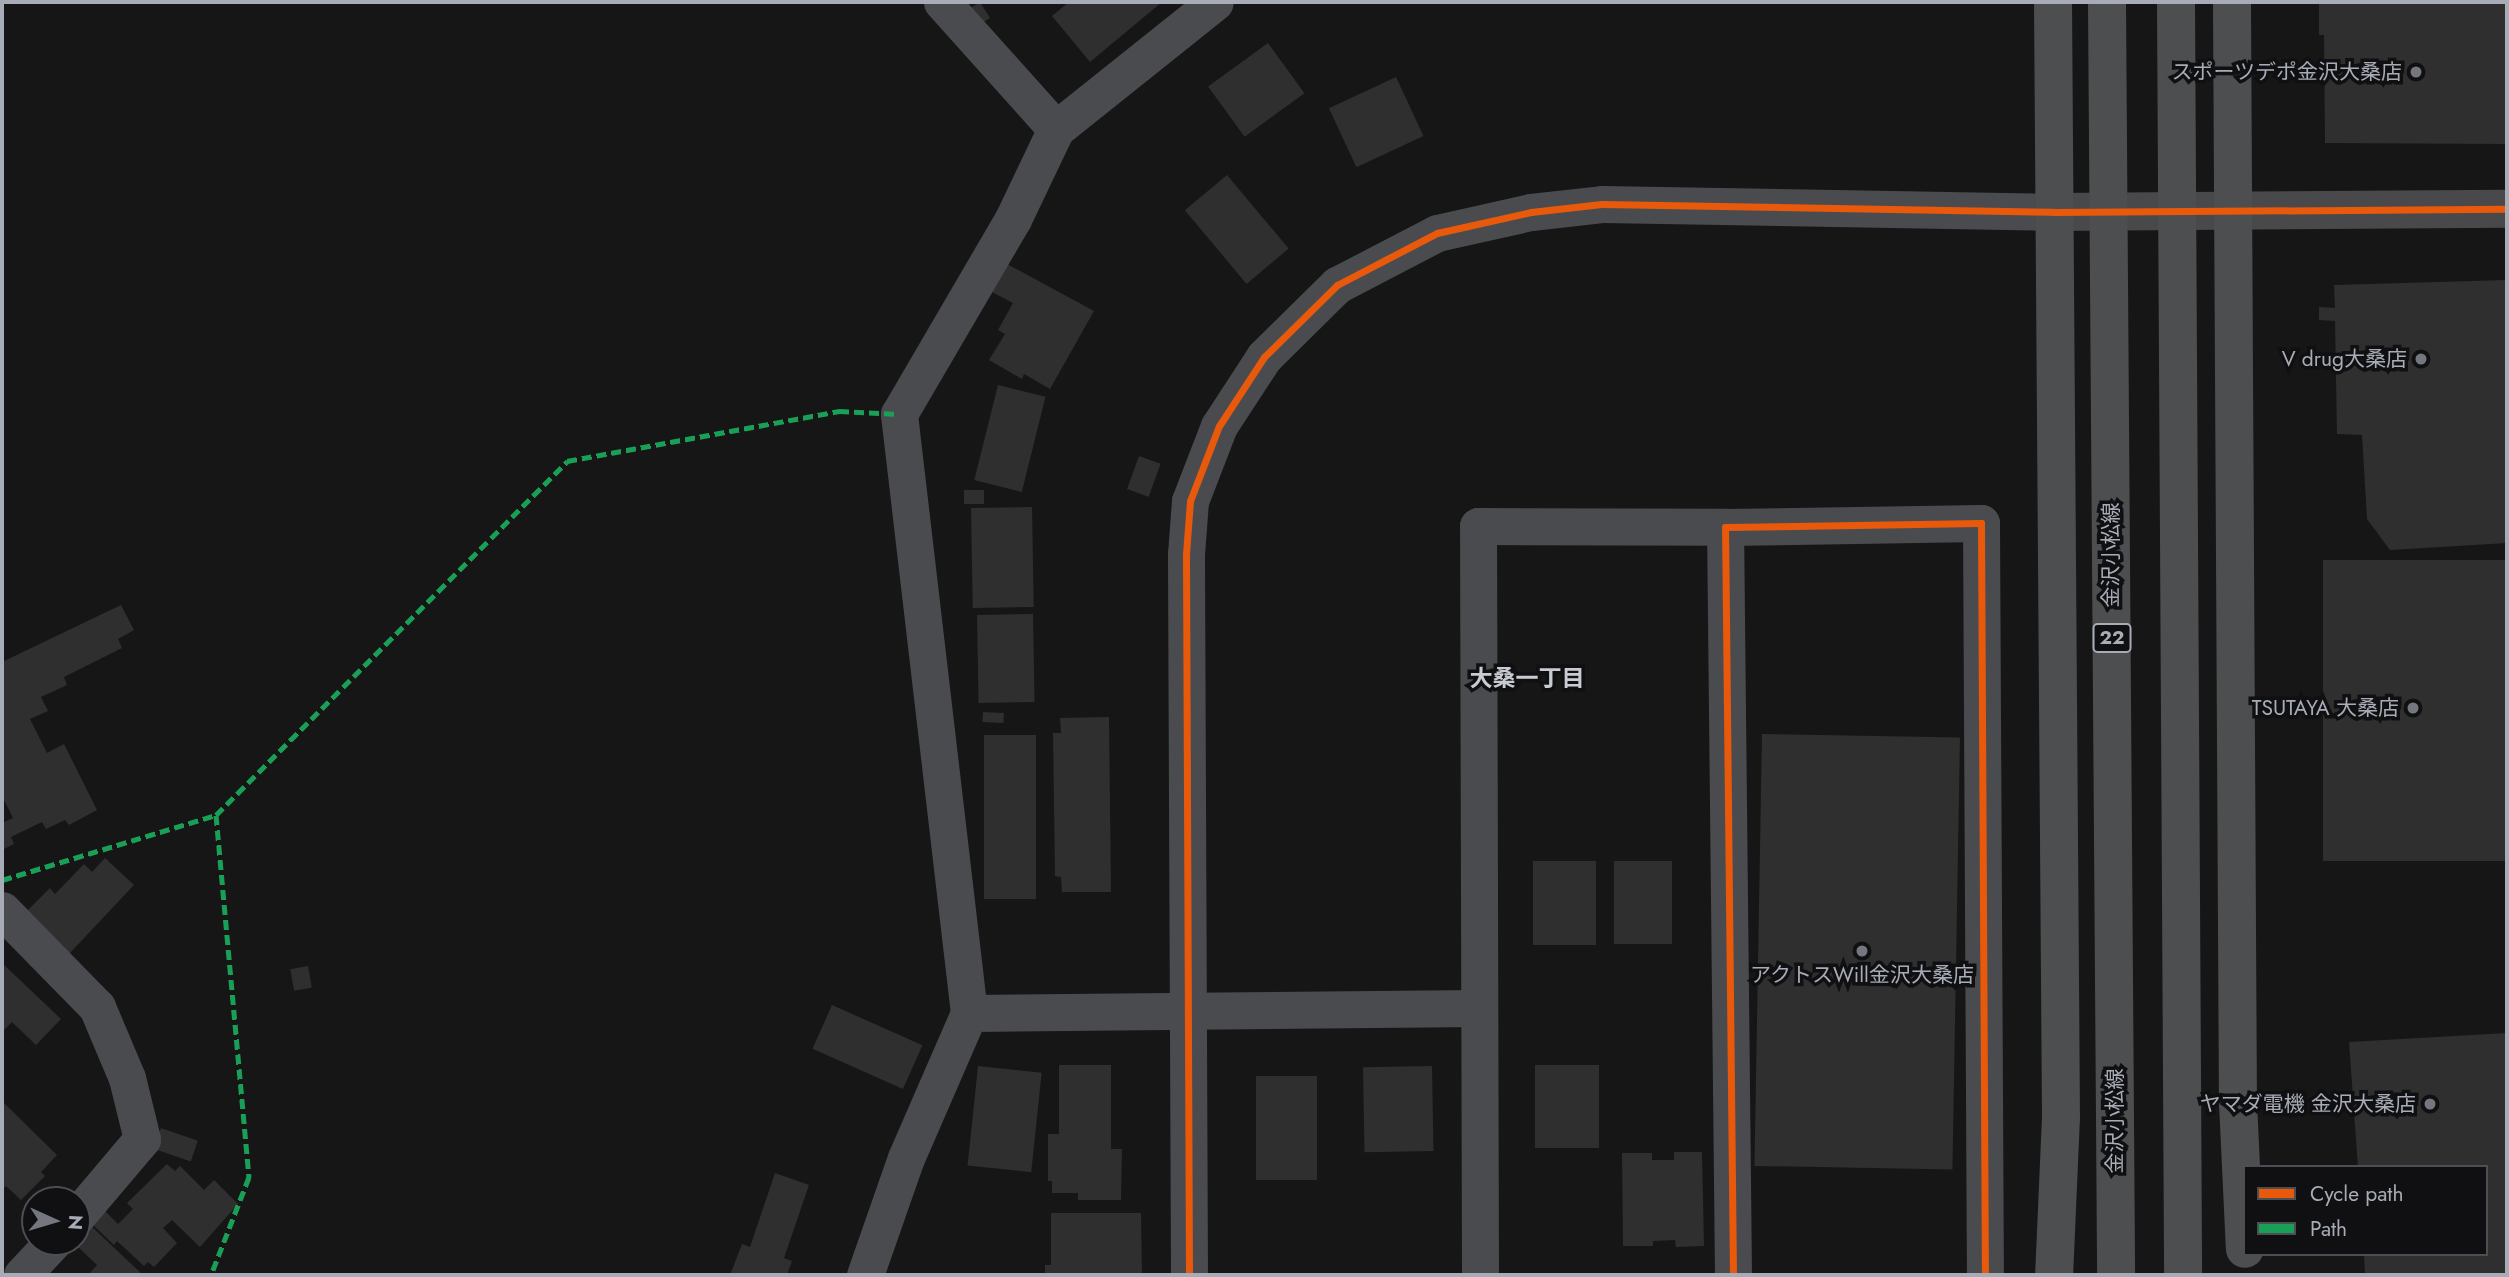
<!DOCTYPE html>
<html>
<head>
<meta charset="utf-8">
<style>
  body { margin:0 }
  #map { position:relative; width:2509px; height:1277px; overflow:hidden; background:#161616; font-family:Jost,"Noto Sans JP",sans-serif }
  div>[style] { position:absolute }
  [style*='--x'] { left:calc(var(--x)*1px); top:calc(var(--y)*1px); width:calc(var(--w)*1px); rotate:calc(var(--a)*1deg) }
  .building>* { inset:0; background:#2f2f2f; transform-origin:0 0 }
  .street>* { height:37px; margin:-18.5px; padding:0 18.5px; transform-origin:18.5px; border-radius:18.5px; background:#4a4b4e }
  .secondary>* { height:38px; margin:-19px; padding:0 19px; transform-origin:19px; border-radius:19px; background:#49494c }
  .primary>* { height:38px; margin:-19px; padding:0 19px; transform-origin:19px; border-radius:19px; background:#4c4e50 }
  .primary-bridge>* { height:38px; margin:-19px; padding:0 19px; transform-origin:19px; border-radius:19px; background:#4c4e50 }
  .quiet>* { height:5px; margin-top:-2.5px; transform-origin:0; background:repeating-linear-gradient(90deg,#1a9f57 0 10px,transparent 0 15px) }
  .cycleway>* { height:7px; margin:-3.5px; padding:0 3.5px; transform-origin:3.5px; border-radius:3.5px; background:#e8590c }
  .dots>* { width:19px; height:19px; translate:-50% -50%; box-sizing:border-box; border:4px solid #101012; border-radius:50% }
  span { translate:-50% -50%; white-space:nowrap; text-align:center; line-height:1.15; -webkit-text-stroke:7px #101012; paint-order:stroke }
  .shield-label span { padding:2px 5px; background:#101012; border:2px solid; border-radius:5px; -webkit-text-stroke-width:0 }
  .shield-label { font-size:19px; color:#a7acb6; font-weight:700 }
  .poi-label { font-size:21px; color:#a7acb6 }
  .right { translate:-100% -50%; text-align:right }
  .street-label { font-size:21px; color:#a7acb6 }
  .neighbourhood-label { font-size:23px; color:#c8cbd2; font-weight:700 }
  .frame { position:absolute; inset:0; border:4px solid #a7acb6; pointer-events:none }
  .legend { position:absolute; left:2243px; top:1165px; width:245px; height:91px; box-sizing:border-box; background:#101012; border:2px solid #4c4e54; margin:0; padding:9px 12px; list-style:none; font-size:21px; color:#a7acb6 }
  .legend li { display:flex; align-items:center; gap:14px; height:35px }
  .legend b { width:35px; border:2px solid #4c4e54 }
  .north { position:absolute; left:21px; top:1186px; width:70px; height:70px; box-sizing:border-box; background:#101012; border:2px solid #4c4e54; border-radius:50%; rotate:94deg; font-size:19px; font-weight:700; line-height:28px; text-align:center; color:#a7acb6 }
  .north::after { content:''; display:block; margin:auto; width:24px; height:32px; background:#74787e; clip-path:polygon(50% 0,100% 100%,50% 72%,0 100%) }
</style>
</head>
<body>
<div id="map">
  <div class="building">
    <i style="left:980px;top:2px;width:19px;height:14px;rotate:58deg"></i>
    <i style="clip-path:polygon(1069px 2px,1162px 2px,1090px 62px,1052px 16px)"></i>
    <i style="clip-path:polygon(2319px 2px,2507px 2px,2507px 144px,2325px 143px,2324px 35px,2319px 35px)"></i>
    <i style="left:1268px;top:43px;width:62px;height:74px;rotate:54deg"></i>
    <i style="left:1396px;top:77px;width:65px;height:74px;rotate:65deg"></i>
    <i style="left:1227px;top:175px;width:96px;height:55px;rotate:50deg"></i>
    <i style="clip-path:polygon(1007px 264px,1094px 311px,1050px 389px,1024px 374px,1022px 379px,989px 360px,1005px 334px,998px 330px,1013px 303px,992px 292px)"></i>
    <i style="clip-path:polygon(2507px 280px,2507px 543px,2390px 550px,2367px 519px,2362px 435px,2337px 434px,2335px 321px,2319px 320px,2319px 307px,2335px 308px,2334px 285px)"></i>
    <i style="left:998px;top:385px;width:49px;height:98px;rotate:14deg"></i>
    <i style="left:1139px;top:456px;width:23px;height:35px;rotate:20deg"></i>
    <i style="left:964px;top:490px;width:20px;height:14px"></i>
    <i style="left:1032px;top:507px;width:100px;height:61px;rotate:89deg"></i>
    <i style="left:2323px;top:560px;width:184px;height:301px"></i>
    <i style="clip-path:polygon(121px 605px,134px 630px,118px 639px,122px 648px,64px 677px,67px 685px,41px 697px,48px 711px,30px 719px,47px 753px,64px 744px,97px 810px,69px 825px,65px 820px,46px 829px,42px 822px,11px 837px,14px 844px,2px 850px,2px 823px,13px 818px,2px 796px,2px 662px)"></i>
    <i style="left:1033px;top:614px;width:88px;height:56px;rotate:89deg"></i>
    <i style="left:983px;top:712px;width:21px;height:10px;rotate:3deg"></i>
    <i style="clip-path:polygon(1109px 717px,1111px 892px,1062px 892px,1061px 877px,1055px 876px,1053px 733px,1061px 733px,1060px 718px)"></i>
    <i style="left:1762px;top:734px;width:198px;height:432px;rotate:1deg"></i>
    <i style="left:984px;top:735px;width:52px;height:164px"></i>
    <i style="clip-path:polygon(105px 858px,134px 885px,69px 954px,21px 917px,50px 888px,55px 894px,84px 864px,92px 872px)"></i>
    <i style="left:1533px;top:861px;width:63px;height:84px"></i>
    <i style="left:1614px;top:861px;width:58px;height:83px"></i>
    <i style="clip-path:polygon(2px 963px,61px 1019px,36px 1045px,12px 1022px,4px 1030px,2px 1028px)"></i>
    <i style="left:308px;top:966px;width:22px;height:18px;rotate:80deg"></i>
    <i style="left:832px;top:1005px;width:99px;height:48px;rotate:24deg"></i>
    <i style="clip-path:polygon(2507px 1033px,2507px 1275px,2365px 1275px,2364px 1254px,2486px 1254px,2486px 1167px,2358px 1167px,2349px 1042px)"></i>
    <i style="clip-path:polygon(1059px 1065px,1111px 1065px,1111px 1149px,1122px 1149px,1121px 1200px,1078px 1200px,1078px 1193px,1052px 1193px,1052px 1181px,1048px 1181px,1048px 1134px,1059px 1134px)"></i>
    <i style="left:1535px;top:1065px;width:64px;height:83px"></i>
    <i style="left:978px;top:1066px;width:64px;height:100px;rotate:6deg"></i>
    <i style="left:1432px;top:1066px;width:85px;height:69px;rotate:89deg"></i>
    <i style="left:1256px;top:1076px;width:61px;height:104px"></i>
    <i style="clip-path:polygon(2px 1101px,57px 1155px,41px 1172px,45px 1176px,21px 1200px,6px 1186px,2px 1190px)"></i>
    <i style="left:161px;top:1128px;width:39px;height:22px;rotate:19deg"></i>
    <i style="clip-path:polygon(1674px 1152px,1702px 1152px,1704px 1246px,1676px 1247px,1675px 1240px,1653px 1241px,1653px 1246px,1623px 1246px,1622px 1153px,1652px 1153px,1652px 1160px,1674px 1160px)"></i>
    <i style="clip-path:polygon(167px 1164px,175px 1171px,180px 1166px,204px 1190px,214px 1180px,238px 1204px,200px 1247px,172px 1220px,163px 1228px,177px 1243px,154px 1267px,148px 1262px,144px 1266px,117px 1241px,114px 1245px,91px 1223px,104px 1210px,118px 1224px,133px 1209px,127px 1203px)"></i>
    <i style="clip-path:polygon(775px 1173px,809px 1185px,784px 1258px,792px 1261px,787px 1275px,730px 1275px,742px 1244px,750px 1247px)"></i>
    <i style="clip-path:polygon(1051px 1213px,1141px 1213px,1142px 1275px,1045px 1275px,1045px 1265px,1051px 1265px)"></i>
    <i style="clip-path:polygon(91px 1226px,143px 1275px,88px 1275px,97px 1265px,73px 1242px,77px 1242px)"></i>
  </div>
  <div class="street">
    <i style="--x:942;--y:2;--w:171;--a:48.1"></i>
    <i style="--x:2;--y:910;--w:136;--a:45.6"></i>
    <i style="--x:97;--y:1007;--w:77;--a:67.1"></i>
    <i style="--x:127;--y:1078;--w:63;--a:76.2"></i>
    <i style="--x:142;--y:1139;--w:101;--a:130.2"></i>
    <i style="--x:969;--y:1013;--w:603;--a:-96.67"></i>
    <i style="--x:899;--y:414;--w:226;--a:-59.7"></i>
    <i style="--x:1013;--y:219;--w:100;--a:-64.5"></i>
    <i style="--x:1056;--y:129;--w:203;--a:-38.6"></i>
    <i style="--x:22;--y:1275;--w:45;--a:-46.8"></i>
    <i style="--x:865;--y:1275;--w:124;--a:-70.7"></i>
    <i style="--x:906;--y:1158;--w:158;--a:-66.5"></i>
    <i style="--x:969;--y:1013;--w:510;--a:-0.56"></i>
    <i style="--x:1189;--y:1275;--w:721;--a:-90.24"></i>
    <i style="--x:1186;--y:554;--w:53;--a:-85.7"></i>
    <i style="--x:1190;--y:501;--w:80;--a:-68.9"></i>
    <i style="--x:1219;--y:426;--w:82;--a:-56.9"></i>
    <i style="--x:1264;--y:357;--w:103;--a:-44.6"></i>
    <i style="--x:1337;--y:285;--w:113;--a:-27.5"></i>
    <i style="--x:1437;--y:233;--w:96;--a:-12.6"></i>
    <i style="--x:1531;--y:212;--w:71;--a:-6.4"></i>
    <i style="--x:1602;--y:204;--w:451;--a:1"></i>
    <i style="--x:1480;--y:1275;--w:749;--a:-90.15"></i>
    <i style="--x:1478;--y:526;--w:247;--a:0.2"></i>
    <i style="--x:1733;--y:1275;--w:748;--a:-90.61"></i>
    <i style="--x:1725;--y:527;--w:256;--a:-0.9"></i>
    <i style="--x:1981;--y:523;--w:752;--a:89.7"></i>
  </div>
  <div class="secondary">
    <i style="--x:2053;--y:212;--w:454;--a:-0.4"></i>
  </div>
  <div class="primary">
    <i style="--x:2053;--y:2;--w:1115;--a:89.59"></i>
    <i style="--x:2061;--y:1117;--w:158;--a:92.5"></i>
    <i style="--x:2232;--y:2;--w:1101;--a:89.69"></i>
    <i style="--x:2238;--y:1103;--w:146;--a:87.3"></i>
  </div>
  <div class="primary-bridge">
    <i style="--x:2107;--y:2;--w:1273;--a:89.59"></i>
    <i style="--x:2176;--y:2;--w:1273;--a:89.68"></i>
  </div>
  <div class="quiet">
    <i style="--x:216;--y:815;--w:499;--a:-45.2"></i>
    <i style="--x:567;--y:461;--w:277;--a:-10.4"></i>
    <i style="--x:839;--y:411;--w:60;--a:2.9"></i>
    <i style="--x:2;--y:880;--w:224;--a:-16.9"></i>
    <i style="--x:216;--y:815;--w:364;--a:84.8"></i>
    <i style="--x:249;--y:1177;--w:105;--a:111.2"></i>
  </div>
  <div class="cycleway">
    <i style="--x:1189;--y:1275;--w:721;--a:-90.24"></i>
    <i style="--x:1186;--y:554;--w:53;--a:-85.7"></i>
    <i style="--x:1190;--y:501;--w:80;--a:-68.9"></i>
    <i style="--x:1219;--y:426;--w:82;--a:-56.9"></i>
    <i style="--x:1264;--y:357;--w:103;--a:-44.6"></i>
    <i style="--x:1337;--y:285;--w:113;--a:-27.5"></i>
    <i style="--x:1437;--y:233;--w:96;--a:-12.6"></i>
    <i style="--x:1531;--y:212;--w:71;--a:-6.4"></i>
    <i style="--x:1602;--y:204;--w:451;--a:1"></i>
    <i style="--x:2053;--y:212;--w:454;--a:-0.4"></i>
    <i style="--x:1733;--y:1275;--w:748;--a:-90.61"></i>
    <i style="--x:1725;--y:527;--w:256;--a:-0.9"></i>
    <i style="--x:1981;--y:523;--w:752;--a:89.7"></i>
  </div>
  <div class="dots">
    <i style="left:2416px;top:72px;background:#74787e"></i>
    <i style="left:2421px;top:359px;background:#74787e"></i>
    <i style="left:2413px;top:708px;background:#74787e"></i>
    <i style="left:1862px;top:951px;background:#74787e"></i>
    <i style="left:2430px;top:1104px;background:#74787e"></i>
  </div>
  <div class="shield-label">
    <span style="left:2112px;top:638px">22</span>
  </div>
  <div class="poi-label">
    <span class="right" style="left:2402px;top:72px">スポーツデポ金沢大桑店</span>
    <span class="right" style="left:2407px;top:359px">V drug大桑店</span>
    <span class="right" style="left:2399px;top:708px">TSUTAYA 大桑店</span>
    <span style="left:1862px;top:975px">アクトスWill金沢大桑店</span>
    <span class="right" style="left:2416px;top:1104px">ヤマダ電機 金沢大桑店</span>
  </div>
  <div class="street-label">
    <span style="left:2111px;top:555px;rotate:-90deg">金沢小松線</span>
    <span style="left:2115px;top:1121px;rotate:-90deg">金沢小松線</span>
  </div>
  <div class="neighbourhood-label">
    <span style="left:1527px;top:678px">大桑一丁目</span>
  </div>
  <div class="frame"></div>
  <ul class="legend">
  <li><b style="height:9px;background:#e8590c"></b>Cycle path</li>
  <li><b style="height:9px;background:#1a9f57"></b>Path</li>
  </ul>
  <div class="north">N</div>
</div>
</body>
</html>
